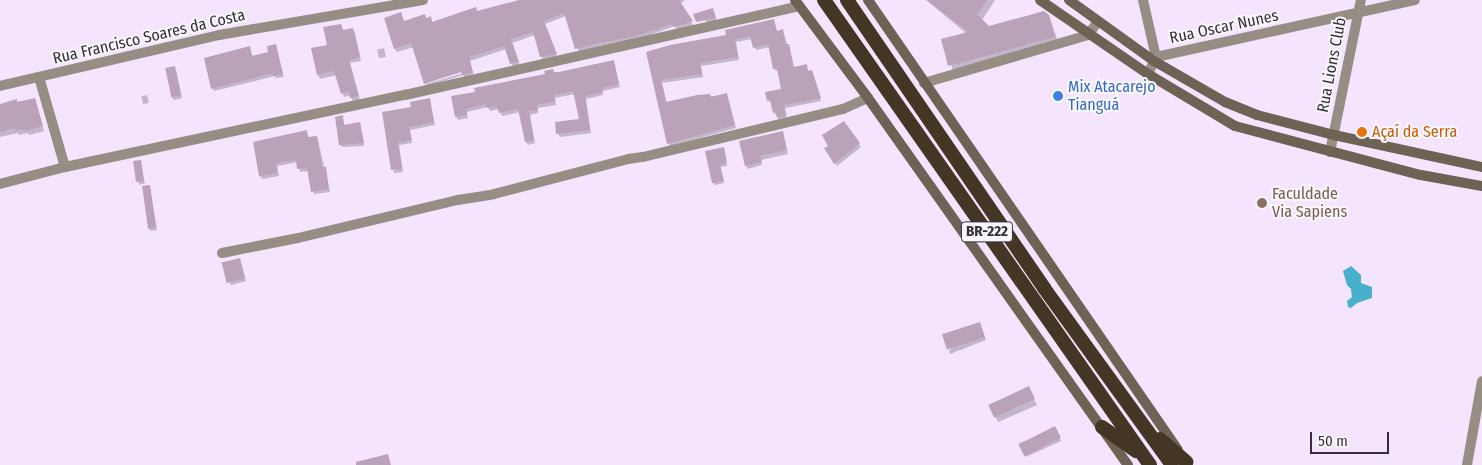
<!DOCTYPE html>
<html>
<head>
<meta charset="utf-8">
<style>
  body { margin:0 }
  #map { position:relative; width:1482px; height:465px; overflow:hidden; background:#f4e4fe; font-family:"Fira Sans Condensed",sans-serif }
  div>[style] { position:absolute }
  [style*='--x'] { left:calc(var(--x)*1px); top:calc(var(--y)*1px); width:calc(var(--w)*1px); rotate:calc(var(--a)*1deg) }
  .water>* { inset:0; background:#48afcc }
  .shadow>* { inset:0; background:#0003; transform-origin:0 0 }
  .building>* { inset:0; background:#baa3b8; transform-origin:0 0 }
  .minor>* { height:10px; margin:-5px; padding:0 5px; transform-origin:5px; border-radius:5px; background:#968e84 }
  .tertiary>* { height:10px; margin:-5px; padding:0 5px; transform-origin:5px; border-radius:5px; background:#968e84 }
  .secondary>* { height:10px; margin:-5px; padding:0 5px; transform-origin:5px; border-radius:5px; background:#6d6254 }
  .trunk>* { height:14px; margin:-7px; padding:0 7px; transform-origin:7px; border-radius:7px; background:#443624 }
  .dots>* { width:14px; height:14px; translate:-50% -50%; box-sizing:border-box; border:2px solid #faf7fc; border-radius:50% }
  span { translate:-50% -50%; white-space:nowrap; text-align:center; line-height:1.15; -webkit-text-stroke:4px #faf7fc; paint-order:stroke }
  .shield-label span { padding:1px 4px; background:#faf7fc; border:1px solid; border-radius:4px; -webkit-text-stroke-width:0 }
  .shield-label { font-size:15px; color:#352f39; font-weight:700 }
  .street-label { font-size:16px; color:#352f39 }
  .shop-label { font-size:16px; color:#366cbe }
  .left { translate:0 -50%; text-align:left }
  .food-label { font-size:16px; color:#c56008 }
  .education-label { font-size:16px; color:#785e54 }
  .scale { position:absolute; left:1310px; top:432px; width:79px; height:22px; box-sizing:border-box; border:2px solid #352f39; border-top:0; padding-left:6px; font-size:15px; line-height:18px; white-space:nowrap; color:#352f39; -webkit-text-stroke:4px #faf7fc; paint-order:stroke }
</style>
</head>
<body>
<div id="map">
  <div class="water">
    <i style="clip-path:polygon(1351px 266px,1361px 275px,1361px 283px,1372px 287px,1372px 298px,1357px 303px,1351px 308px,1348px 307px,1347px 301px,1352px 297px,1351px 289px,1347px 285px,1343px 271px)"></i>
  </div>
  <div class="shadow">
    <i style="clip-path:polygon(524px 0,685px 0,680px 4px,693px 25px,677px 30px,675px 26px,638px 39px,605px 46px,604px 45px,579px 52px,566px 16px,545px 24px,557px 57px,543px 60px,535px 35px,512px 43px,520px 66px,513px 67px,506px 49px,470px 61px,474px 76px,465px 78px,463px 75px,427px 86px,426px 84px,467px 72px,414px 47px,397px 52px,395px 49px,404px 22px,430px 18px,433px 23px)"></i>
    <i style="clip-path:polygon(926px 0,995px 0,982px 20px,989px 28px,1049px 16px,1059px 44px,954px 73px,943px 40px,967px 34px)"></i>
    <i style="clip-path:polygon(714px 12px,717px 21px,707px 23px,705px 20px)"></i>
    <i style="clip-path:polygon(341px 25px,343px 31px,353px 29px,355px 33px,361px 61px,350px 63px,360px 100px,353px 102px,350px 95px,344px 97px,337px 75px,320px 79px,318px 75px,328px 46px)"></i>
    <i style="clip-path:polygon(777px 32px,784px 34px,794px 68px,806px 66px,809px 72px,812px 72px,821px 101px,785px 108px,787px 119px,779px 120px,774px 112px,772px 103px,768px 100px,783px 90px,779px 71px,776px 71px,774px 68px,770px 47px,756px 50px,752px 39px,736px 42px,739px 60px,701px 66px,703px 77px,662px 83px,667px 104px,726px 94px,736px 128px,670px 146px,648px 53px,728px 36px)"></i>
    <i style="clip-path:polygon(275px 46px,284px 77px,276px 78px,275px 76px,214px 91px,213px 88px,249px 48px,253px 57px,269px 53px)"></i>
    <i style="left:384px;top:48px;width:9px;height:7px;rotate:77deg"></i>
    <i style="clip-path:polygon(613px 61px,620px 87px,603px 91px,603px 95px,586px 99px,591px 133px,560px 137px,558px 134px,556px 123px,581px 120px,575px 94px,555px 98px,556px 105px,538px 108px,538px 113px,530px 115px,535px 143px,528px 145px,526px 142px,520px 112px,502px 116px,499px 109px,490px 111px,488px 107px,467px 112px,468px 118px,458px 120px,456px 117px,477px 93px)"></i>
    <i style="clip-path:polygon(176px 70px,182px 98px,174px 100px,172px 97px)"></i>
    <i style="left:147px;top:95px;width:8px;height:6px;rotate:76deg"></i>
    <i style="clip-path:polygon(35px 99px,44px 131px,29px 135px,28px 133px,19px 135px,18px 133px,0 137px,0 105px)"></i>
    <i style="clip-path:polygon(429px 100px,435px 125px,410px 130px,412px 143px,399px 145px,403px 172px,394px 173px,384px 113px,412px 108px)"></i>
    <i style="clip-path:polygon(342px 117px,345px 126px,360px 124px,364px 146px,342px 147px,340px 144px)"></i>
    <i style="clip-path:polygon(844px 122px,861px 147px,837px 166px,826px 149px)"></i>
    <i style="clip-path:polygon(306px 132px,309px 139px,317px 137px,318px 140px,330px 192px,314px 194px,308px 171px,300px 172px,298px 162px,277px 166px,279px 176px,262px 179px,260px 176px,255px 143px)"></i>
    <i style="clip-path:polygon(782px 132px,788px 154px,761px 160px,762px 165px,748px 169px,746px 165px)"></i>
    <i style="clip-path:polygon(724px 151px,727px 166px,720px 167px,724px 183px,715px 185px,713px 183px)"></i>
    <i style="left:141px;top:162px;width:22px;height:6px;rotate:80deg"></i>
    <i style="clip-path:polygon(150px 187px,157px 230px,151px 231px,149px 228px)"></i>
    <i style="clip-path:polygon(241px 263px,246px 281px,231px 285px,229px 282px)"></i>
    <i style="clip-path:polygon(981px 327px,986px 340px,950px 354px,949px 350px)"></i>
    <i style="clip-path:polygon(1031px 393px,1037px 405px,998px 422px,990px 404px)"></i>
    <i style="clip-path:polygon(1056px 430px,1061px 441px,1026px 457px,1019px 443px)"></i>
  </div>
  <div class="building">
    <i style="clip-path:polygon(519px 0,679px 0,693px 21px,674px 27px,672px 24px,636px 36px,602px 43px,602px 42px,575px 49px,564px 13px,544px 21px,557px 54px,540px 57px,533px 32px,511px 39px,519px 62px,510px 64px,504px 46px,469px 57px,473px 73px,462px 75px,461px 72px,424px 84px,411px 43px,394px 49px,384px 18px,401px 12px,404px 21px,425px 14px,426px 18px,431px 16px,432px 22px,476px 7px,477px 11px)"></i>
    <i style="clip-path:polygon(927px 0,987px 0,977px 14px,989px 26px,1044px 11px,1049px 15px,1055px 37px,948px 66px,941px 39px,968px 32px)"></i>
    <i style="clip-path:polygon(713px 8px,716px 18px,696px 22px,693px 14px)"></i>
    <i style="clip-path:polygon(774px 19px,777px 31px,783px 29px,786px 44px,789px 44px,794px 67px,807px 64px,808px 71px,812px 70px,821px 98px,784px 105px,786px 116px,777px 118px,776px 112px,773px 113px,770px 100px,767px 101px,765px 92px,781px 89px,777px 68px,773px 69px,768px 44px,753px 48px,750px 36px,735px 40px,738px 57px,700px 63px,702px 74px,661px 80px,666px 102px,697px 95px,710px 94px,711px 97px,727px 93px,735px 125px,667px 144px,646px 52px,670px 45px,726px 35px,725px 30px)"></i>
    <i style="clip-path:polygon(341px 24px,343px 30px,353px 28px,360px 57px,349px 60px,359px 96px,350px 98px,348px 91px,341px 94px,334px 71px,317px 75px,311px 48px,327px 45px,323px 27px)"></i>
    <i style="clip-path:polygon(276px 44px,283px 74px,273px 76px,273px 73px,211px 89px,204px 58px,250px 46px,252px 56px,268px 52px,267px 46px)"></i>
    <i style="clip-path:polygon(614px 60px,619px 84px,602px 88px,603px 92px,585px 96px,590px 130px,556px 134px,555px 122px,579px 119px,573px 91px,554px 95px,555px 101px,537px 105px,538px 110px,529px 111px,534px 140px,525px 142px,518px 109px,499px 113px,497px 106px,487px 108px,486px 104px,466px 109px,467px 115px,455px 117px,451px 96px,475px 92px,474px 88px,545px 74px,544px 71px,553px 69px,554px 72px,559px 72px)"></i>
    <i style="left:175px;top:66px;width:30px;height:10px;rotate:78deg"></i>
    <i style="clip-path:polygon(35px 98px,43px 126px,25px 131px,25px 129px,15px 131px,15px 128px,0 132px,0 104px,17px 99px,17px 102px)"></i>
    <i style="clip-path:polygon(430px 98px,434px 122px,409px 127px,412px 140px,398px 142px,402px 169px,391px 170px,382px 112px,411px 107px,410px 102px)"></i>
    <i style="clip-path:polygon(343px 115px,344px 125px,360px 122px,364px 143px,339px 145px,335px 117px)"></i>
    <i style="clip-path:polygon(844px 121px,860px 143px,834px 164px,824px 148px,828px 146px,822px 135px)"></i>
    <i style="clip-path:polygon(307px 130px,308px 137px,317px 136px,322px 167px,326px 167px,329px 189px,311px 192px,307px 168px,297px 169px,296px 160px,276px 163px,278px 173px,259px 176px,253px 142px)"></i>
    <i style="clip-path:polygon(783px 131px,787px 150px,760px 156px,762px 162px,745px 166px,739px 141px)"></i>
    <i style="clip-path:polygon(724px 147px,727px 163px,720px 165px,724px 181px,712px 183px,705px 151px)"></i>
    <i style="left:141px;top:160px;width:21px;height:8px;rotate:82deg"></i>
    <i style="left:150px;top:185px;width:43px;height:8px;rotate:82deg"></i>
    <i style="left:240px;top:258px;width:21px;height:19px;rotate:76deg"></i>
    <i style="left:980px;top:322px;width:16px;height:40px;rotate:72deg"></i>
    <i style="left:1029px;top:386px;width:14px;height:45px;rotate:65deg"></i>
    <i style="left:1055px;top:426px;width:13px;height:41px;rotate:63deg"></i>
    <i style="clip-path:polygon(388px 454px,391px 465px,356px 465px,356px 462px)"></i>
  </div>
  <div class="minor">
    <i style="--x:1143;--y:0;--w:58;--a:77.2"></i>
    <i style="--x:1156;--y:57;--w:19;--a:115"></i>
    <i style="--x:1156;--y:57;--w:265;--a:-12.4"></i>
    <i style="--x:39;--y:77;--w:94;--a:73.9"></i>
    <i style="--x:924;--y:83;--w:171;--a:-16.3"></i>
    <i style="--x:1088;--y:35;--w:17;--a:-54"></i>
    <i style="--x:1330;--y:152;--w:155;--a:-78.5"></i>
    <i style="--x:0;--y:184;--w:67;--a:-14.7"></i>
    <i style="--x:65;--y:167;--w:348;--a:-12"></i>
    <i style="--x:405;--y:95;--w:404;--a:-12.7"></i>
    <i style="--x:222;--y:253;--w:77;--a:-11.2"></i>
    <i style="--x:298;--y:238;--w:164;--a:-13.4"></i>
    <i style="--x:458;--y:200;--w:36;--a:-9"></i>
    <i style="--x:494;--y:194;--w:138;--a:-14.6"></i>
    <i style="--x:628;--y:159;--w:15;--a:-8"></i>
    <i style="--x:643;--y:157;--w:206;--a:-13.5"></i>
    <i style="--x:843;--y:109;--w:27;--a:-24"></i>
    <i style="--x:1467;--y:465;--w:85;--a:-79.9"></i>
  </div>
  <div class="tertiary">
    <i style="--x:0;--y:86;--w:225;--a:-13.1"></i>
    <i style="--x:219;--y:35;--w:207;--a:-9.7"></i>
  </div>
  <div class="secondary">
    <i style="--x:795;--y:0;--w:122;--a:53.3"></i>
    <i style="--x:868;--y:98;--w:450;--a:54.7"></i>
    <i style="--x:868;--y:0;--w:546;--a:55.44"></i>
    <i style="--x:1040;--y:0;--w:131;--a:34.4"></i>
    <i style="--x:1148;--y:74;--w:101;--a:30.9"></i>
    <i style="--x:1235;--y:126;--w:192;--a:14.8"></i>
    <i style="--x:1421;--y:175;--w:62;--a:10.2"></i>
    <i style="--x:1069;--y:0;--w:105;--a:35.7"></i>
    <i style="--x:1154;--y:61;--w:82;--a:30"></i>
    <i style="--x:1225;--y:102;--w:35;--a:22"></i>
    <i style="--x:1257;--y:115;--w:80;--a:14.6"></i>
    <i style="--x:1334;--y:135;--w:151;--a:12.2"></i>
  </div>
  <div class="trunk">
    <i style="--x:824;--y:0;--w:568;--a:54.97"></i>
    <i style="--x:847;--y:0;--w:349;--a:55.6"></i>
    <i style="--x:1044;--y:288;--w:218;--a:54.1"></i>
    <i style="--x:1102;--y:427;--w:42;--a:35.2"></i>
    <i style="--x:1160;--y:439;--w:35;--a:41"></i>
  </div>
  <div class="dots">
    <i style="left:1058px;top:96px;background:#3f7fe0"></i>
    <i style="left:1362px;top:132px;background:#e8710a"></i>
    <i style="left:1262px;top:203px;background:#8d6e63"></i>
  </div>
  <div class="shield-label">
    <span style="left:987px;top:232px">BR-222</span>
  </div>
  <div class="street-label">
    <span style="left:1224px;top:27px;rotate:-12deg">Rua Oscar Nunes</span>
    <span style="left:149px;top:37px;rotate:-13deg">Rua Francisco Soares da Costa</span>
    <span style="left:1332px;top:65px;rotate:-79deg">Rua Lions Club</span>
  </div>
  <div class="shop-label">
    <span class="left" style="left:1068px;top:96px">Mix Atacarejo<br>Tianguá</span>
  </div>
  <div class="food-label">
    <span class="left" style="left:1372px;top:132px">Açaí da Serra</span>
  </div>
  <div class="education-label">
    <span class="left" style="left:1272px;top:203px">Faculdade<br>Via Sapiens</span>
  </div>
  <div class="scale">50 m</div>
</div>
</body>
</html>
